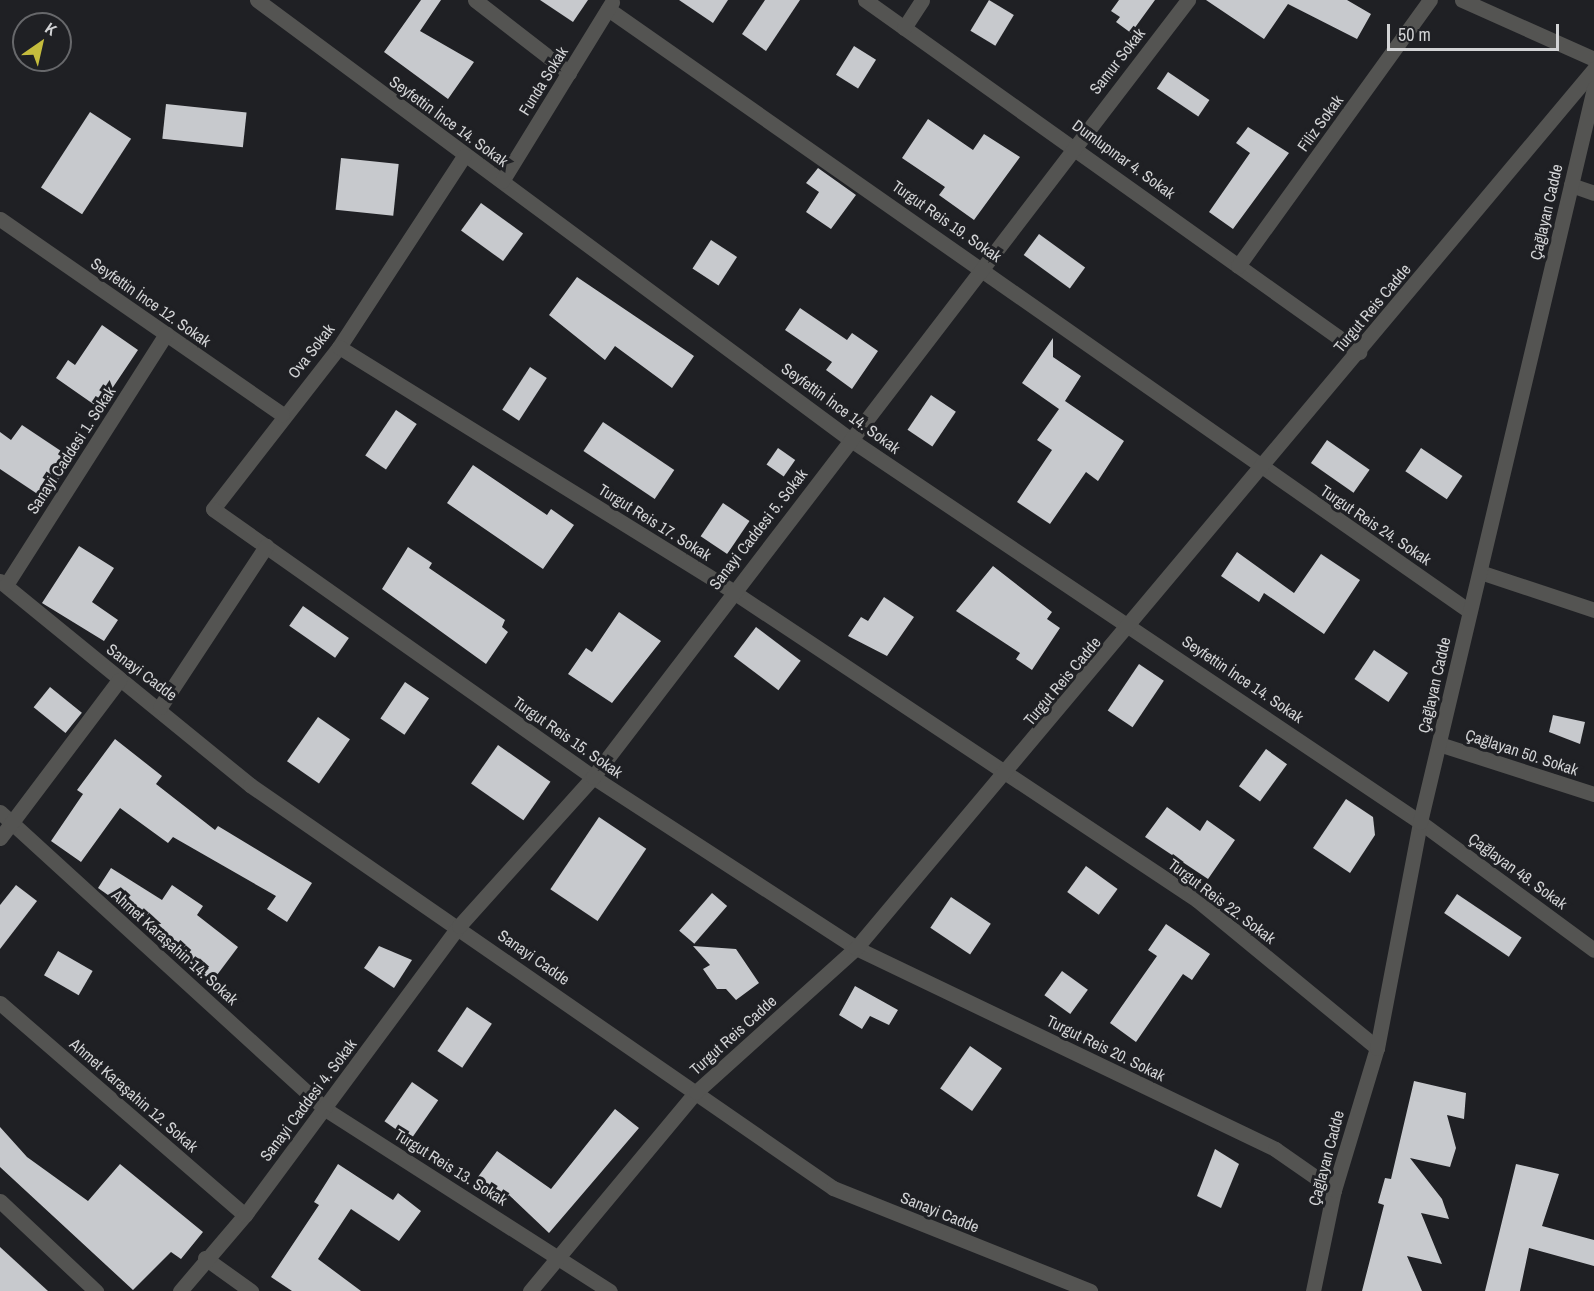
<!DOCTYPE html>
<html>
<head>
<meta charset="utf-8">
<style>
  body { margin:0 }
  #map { position:relative; width:1594px; height:1291px; overflow:hidden; background:#1f2024; font-family:"Archivo Narrow",sans-serif }
  div>[style] { position:absolute }
  [style*='--x'] { left:calc(var(--x)*1px); top:calc(var(--y)*1px); width:calc(var(--w)*1px); rotate:calc(var(--a)*1deg) }
  .building>* { inset:0; background:#c7c9cd; transform-origin:0 0 }
  .minor>* { height:15px; margin:-7.5px; padding:0 7.5px; transform-origin:7.5px; border-radius:7.5px; background:#545452 }
  span { translate:-50% -50%; white-space:nowrap; text-align:center; line-height:1.15; -webkit-text-stroke:6px #1f2024; paint-order:stroke }
  .street-label { font-size:16px; color:#d2d3d5 }
  .north { position:absolute; left:12px; top:12px; width:60px; height:60px; box-sizing:border-box; background:#1f2024; border:2px solid #67686b; border-radius:50%; rotate:34deg; font-size:16px; font-weight:700; line-height:24px; text-align:center; color:#d2d3d5 }
  .north::after { content:''; display:block; margin:auto; width:21px; height:27px; background:#c5bc3d; clip-path:polygon(50% 0,100% 100%,50% 72%,0 100%) }
  .scale { position:absolute; left:1387px; top:24px; width:172px; height:27px; box-sizing:border-box; border:3px solid #d2d3d5; border-top:0; padding-left:8px; font-size:18px; line-height:21px; white-space:nowrap; color:#d2d3d5; -webkit-text-stroke:4px #1f2024; paint-order:stroke }
</style>
</head>
<body>
<div id="map">
  <div class="building">
    <i style="clip-path:polygon(421px 0,441px 0,420px 31px,474px 62px,448px 99px,384px 52px)"></i>
    <i style="clip-path:polygon(540px 0,588px 0,573px 22px)"></i>
    <i style="clip-path:polygon(679px 0,728px 0,713px 23px)"></i>
    <i style="clip-path:polygon(765px 0,800px 0,766px 51px,742px 34px)"></i>
    <i style="left:989px;top:0;width:29px;height:36px;rotate:31deg"></i>
    <i style="clip-path:polygon(1119px 0,1155px 0,1131px 33px,1116px 22px,1120px 17px,1111px 11px)"></i>
    <i style="clip-path:polygon(1206px 0,1347px 0,1371px 14px,1357px 39px,1288px 4px,1264px 39px)"></i>
    <i style="left:854px;top:46px;width:26px;height:34px;rotate:32deg"></i>
    <i style="left:1168px;top:72px;width:50px;height:20px;rotate:34deg"></i>
    <i style="left:166px;top:104px;width:81px;height:35px;rotate:6deg"></i>
    <i style="left:90px;top:112px;width:49px;height:90px;rotate:33deg"></i>
    <i style="clip-path:polygon(928px 119px,973px 150px,984px 134px,1020px 157px,974px 220px,939px 195px,945px 187px,902px 158px)"></i>
    <i style="clip-path:polygon(1248px 127px,1289px 153px,1233px 229px,1209px 212px,1250px 153px,1236px 143px)"></i>
    <i style="left:341px;top:158px;width:58px;height:52px;rotate:6deg"></i>
    <i style="clip-path:polygon(818px 168px,856px 195px,831px 229px,806px 212px,819px 192px,806px 183px)"></i>
    <i style="left:481px;top:203px;width:52px;height:34px;rotate:36deg"></i>
    <i style="left:1039px;top:234px;width:57px;height:26px;rotate:36deg"></i>
    <i style="left:711px;top:240px;width:31px;height:34px;rotate:33deg"></i>
    <i style="clip-path:polygon(577px 277px,694px 356px,672px 388px,615px 346px,605px 360px,549px 315px)"></i>
    <i style="clip-path:polygon(800px 308px,847px 340px,852px 333px,878px 351px,852px 389px,826px 370px,832px 362px,785px 330px)"></i>
    <i style="clip-path:polygon(102px 325px,138px 350px,99px 408px,56px 378px,68px 360px,75px 365px)"></i>
    <i style="clip-path:polygon(1053px 338px,1053px 357px,1081px 376px,1065px 401px,1124px 441px,1098px 481px,1086px 472px,1050px 524px,1017px 502px,1052px 450px,1037px 440px,1059px 409px,1022px 383px)"></i>
    <i style="left:530px;top:367px;width:20px;height:51px;rotate:33deg"></i>
    <i style="left:931px;top:395px;width:30px;height:42px;rotate:34deg"></i>
    <i style="left:396px;top:410px;width:25px;height:55px;rotate:34deg"></i>
    <i style="left:603px;top:422px;width:86px;height:35px;rotate:34deg"></i>
    <i style="clip-path:polygon(22px 425px,73px 459px,45px 499px,0 469px,0 432px,11px 440px)"></i>
    <i style="left:1327px;top:440px;width:52px;height:28px;rotate:35deg"></i>
    <i style="left:778px;top:448px;width:21px;height:20px;rotate:35deg"></i>
    <i style="left:1421px;top:448px;width:50px;height:28px;rotate:34deg"></i>
    <i style="clip-path:polygon(473px 465px,547px 515px,551px 509px,574px 525px,543px 569px,447px 503px)"></i>
    <i style="left:723px;top:503px;width:32px;height:40px;rotate:34deg"></i>
    <i style="clip-path:polygon(79px 546px,114px 568px,92px 602px,118px 620px,104px 641px,42px 603px)"></i>
    <i style="clip-path:polygon(408px 547px,432px 563px,429px 568px,505px 620px,502px 627px,508px 632px,486px 664px,382px 589px)"></i>
    <i style="clip-path:polygon(1237px 552px,1294px 593px,1321px 554px,1360px 580px,1324px 634px,1264px 593px,1259px 602px,1221px 576px)"></i>
    <i style="clip-path:polygon(993px 566px,1052px 612px,1047px 619px,1060px 628px,1032px 670px,1016px 659px,1020px 653px,956px 611px)"></i>
    <i style="clip-path:polygon(884px 597px,914px 617px,887px 656px,848px 636px,861px 617px,868px 621px)"></i>
    <i style="left:303px;top:606px;width:56px;height:24px;rotate:35deg"></i>
    <i style="clip-path:polygon(619px 612px,661px 641px,612px 703px,568px 674px,586px 648px,592px 652px)"></i>
    <i style="left:756px;top:627px;width:56px;height:37px;rotate:37deg"></i>
    <i style="left:1374px;top:650px;width:41px;height:35px;rotate:34deg"></i>
    <i style="left:1139px;top:664px;width:30px;height:56px;rotate:34deg"></i>
    <i style="left:405px;top:682px;width:29px;height:44px;rotate:34deg"></i>
    <i style="left:50px;top:687px;width:41px;height:26px;rotate:39deg"></i>
    <i style="clip-path:polygon(1553px 715px,1585px 722px,1580px 744px,1549px 732px)"></i>
    <i style="left:318px;top:717px;width:39px;height:54px;rotate:35deg"></i>
    <i style="clip-path:polygon(115px 739px,162px 776px,156px 784px,215px 830px,218px 826px,312px 883px,287px 922px,267px 909px,276px 896px,173px 837px,168px 843px,120px 808px,81px 862px,51px 841px,83px 794px,77px 790px)"></i>
    <i style="left:498px;top:745px;width:64px;height:47px;rotate:35deg"></i>
    <i style="left:1266px;top:749px;width:26px;height:46px;rotate:36deg"></i>
    <i style="clip-path:polygon(1346px 799px,1373px 817px,1375px 835px,1350px 873px,1313px 848px)"></i>
    <i style="clip-path:polygon(1167px 807px,1200px 831px,1207px 820px,1235px 840px,1208px 879px,1145px 837px)"></i>
    <i style="left:599px;top:817px;width:57px;height:87px;rotate:34deg"></i>
    <i style="left:1086px;top:866px;width:39px;height:32px;rotate:36deg"></i>
    <i style="clip-path:polygon(111px 868px,162px 900px,172px 885px,203px 906px,197px 915px,238px 947px,211px 983px,185px 962px,192px 954px,98px 888px)"></i>
    <i style="clip-path:polygon(16px 885px,37px 901px,0 949px,0 905px)"></i>
    <i style="left:712px;top:893px;width:20px;height:50px;rotate:41deg"></i>
    <i style="left:1457px;top:894px;width:78px;height:23px;rotate:34deg"></i>
    <i style="left:951px;top:897px;width:48px;height:37px;rotate:34deg"></i>
    <i style="clip-path:polygon(1166px 924px,1210px 954px,1192px 980px,1183px 974px,1136px 1042px,1110px 1023px,1157px 956px,1148px 950px)"></i>
    <i style="clip-path:polygon(379px 946px,412px 960px,394px 988px,364px 968px)"></i>
    <i style="clip-path:polygon(693px 946px,736px 949px,759px 983px,736px 1000px,726px 989px,717px 989px,703px 969px,710px 965px)"></i>
    <i style="left:58px;top:951px;width:40px;height:28px;rotate:30deg"></i>
    <i style="left:1062px;top:971px;width:32px;height:30px;rotate:36deg"></i>
    <i style="clip-path:polygon(855px 986px,898px 1010px,889px 1025px,870px 1016px,862px 1029px,839px 1015px)"></i>
    <i style="left:467px;top:1007px;width:30px;height:53px;rotate:34deg"></i>
    <i style="left:970px;top:1046px;width:39px;height:52px;rotate:35deg"></i>
    <i style="clip-path:polygon(1414px 1081px,1466px 1093px,1464px 1119px,1447px 1115px,1456px 1148px,1450px 1167px,1410px 1158px,1442px 1199px,1449px 1219px,1421px 1213px,1442px 1264px,1407px 1256px,1422px 1291px,1362px 1291px,1384px 1205px,1378px 1203px,1385px 1178px,1391px 1179px)"></i>
    <i style="left:412px;top:1082px;width:32px;height:48px;rotate:35deg"></i>
    <i style="clip-path:polygon(615px 1109px,639px 1128px,549px 1233px,509px 1195px,504px 1202px,475px 1181px,497px 1151px,551px 1189px)"></i>
    <i style="clip-path:polygon(0 1127px,27px 1157px,88px 1201px,120px 1164px,203px 1232px,181px 1259px,171px 1252px,133px 1290px,0 1167px)"></i>
    <i style="clip-path:polygon(1215px 1149px,1239px 1164px,1221px 1208px,1197px 1196px)"></i>
    <i style="clip-path:polygon(338px 1164px,393px 1200px,398px 1193px,421px 1211px,399px 1241px,351px 1209px,318px 1259px,361px 1291px,292px 1291px,271px 1277px,319px 1205px,314px 1202px)"></i>
    <i style="clip-path:polygon(1516px 1164px,1559px 1174px,1542px 1226px,1594px 1240px,1594px 1266px,1529px 1248px,1520px 1291px,1485px 1291px)"></i>
    <i style="clip-path:polygon(0 1247px,48px 1291px,0 1291px)"></i>
  </div>
  <div class="minor">
    <i style="--x:257;--y:0;--w:739;--a:36.53"></i>
    <i style="--x:851;--y:440;--w:685;--a:33.88"></i>
    <i style="--x:1420;--y:822;--w:216;--a:36.3"></i>
    <i style="--x:475;--y:0;--w:119;--a:37.8"></i>
    <i style="--x:865;--y:0;--w:607;--a:35.47"></i>
    <i style="--x:1462;--y:0;--w:145;--a:24.1"></i>
    <i style="--x:608;--y:9;--w:1051;--a:34.96"></i>
    <i style="--x:904;--y:28;--w:33;--a:-57"></i>
    <i style="--x:464;--y:156;--w:228;--a:123.2"></i>
    <i style="--x:339;--y:347;--w:205;--a:127.9"></i>
    <i style="--x:213;--y:509;--w:465;--a:35.2"></i>
    <i style="--x:593;--y:777;--w:314;--a:33"></i>
    <i style="--x:856;--y:948;--w:465;--a:25.6"></i>
    <i style="--x:1275;--y:1149;--w:72;--a:34.8"></i>
    <i style="--x:502;--y:181;--w:210;--a:-58.4"></i>
    <i style="--x:1571;--y:185;--w:24;--a:19"></i>
    <i style="--x:0;--y:219;--w:343;--a:34.7"></i>
    <i style="--x:1238;--y:266;--w:328;--a:-54.2"></i>
    <i style="--x:339;--y:347;--w:463;--a:31.8"></i>
    <i style="--x:732;--y:591;--w:558;--a:33.6"></i>
    <i style="--x:1197;--y:900;--w:233;--a:39.4"></i>
    <i style="--x:1480;--y:572;--w:120;--a:18.4"></i>
    <i style="--x:0;--y:581;--w:323;--a:39.2"></i>
    <i style="--x:250;--y:785;--w:709;--a:34.65"></i>
    <i style="--x:833;--y:1188;--w:277;--a:21.8"></i>
    <i style="--x:6;--y:585;--w:298;--a:-57.5"></i>
    <i style="--x:160;--y:707;--w:193;--a:-56.6"></i>
    <i style="--x:1439;--y:744;--w:163;--a:17.9"></i>
    <i style="--x:0;--y:812;--w:440;--a:42.4"></i>
    <i style="--x:325;--y:1109;--w:338;--a:32.6"></i>
    <i style="--x:0;--y:838;--w:198;--a:-53"></i>
    <i style="--x:0;--y:1003;--w:324;--a:40.9"></i>
    <i style="--x:0;--y:1201;--w:132;--a:43.2"></i>
    <i style="--x:205;--y:1258;--w:57;--a:35.7"></i>
    <i style="--x:180;--y:1291;--w:100;--a:-49.5"></i>
    <i style="--x:245;--y:1215;--w:360;--a:-53.5"></i>
    <i style="--x:459;--y:926;--w:200;--a:-48"></i>
    <i style="--x:593;--y:777;--w:979;--a:-52.56"></i>
    <i style="--x:530;--y:1291;--w:259;--a:-50.2"></i>
    <i style="--x:696;--y:1092;--w:215;--a:-42"></i>
    <i style="--x:856;--y:948;--w:1148;--a:-49.98"></i>
    <i style="--x:1313;--y:1291;--w:103;--a:-78.3"></i>
    <i style="--x:1334;--y:1190;--w:148;--a:-73.2"></i>
    <i style="--x:1377;--y:1048;--w:230;--a:-79.2"></i>
    <i style="--x:1420;--y:822;--w:754;--a:-76.66"></i>
  </div>
  <div class="street-label">
    <span style="left:1117px;top:61px;rotate:-52deg">Samur Sokak</span>
    <span style="left:543px;top:81px;rotate:-58deg">Funda Sokak</span>
    <span style="left:449px;top:121px;rotate:36deg">Seyfettin İnce 14. Sokak</span>
    <span style="left:1320px;top:123px;rotate:-54deg">Filiz Sokak</span>
    <span style="left:1124px;top:159px;rotate:36deg">Dumlupınar 4. Sokak</span>
    <span style="left:1546px;top:212px;rotate:-77deg">Çağlayan Cadde</span>
    <span style="left:947px;top:221px;rotate:35deg">Turgut Reis 19. Sokak</span>
    <span style="left:151px;top:302px;rotate:35deg">Seyfettin İnce 12. Sokak</span>
    <span style="left:1372px;top:308px;rotate:-50deg">Turgut Reis Cadde</span>
    <span style="left:311px;top:351px;rotate:-52deg">Ova Sokak</span>
    <span style="left:841px;top:408px;rotate:36deg">Seyfettin İnce 14. Sokak</span>
    <span style="left:71px;top:450px;rotate:-57deg">Sanayi Caddesi 1. Sokak</span>
    <span style="left:655px;top:522px;rotate:32deg">Turgut Reis 17. Sokak</span>
    <span style="left:1376px;top:525px;rotate:34deg">Turgut Reis 24. Sokak</span>
    <span style="left:758px;top:529px;rotate:-52deg">Sanayi Caddesi 5. Sokak</span>
    <span style="left:142px;top:672px;rotate:37deg">Sanayi Cadde</span>
    <span style="left:1243px;top:679px;rotate:34deg">Seyfettin İnce 14. Sokak</span>
    <span style="left:1062px;top:681px;rotate:-50deg">Turgut Reis Cadde</span>
    <span style="left:1434px;top:685px;rotate:-77deg">Çağlayan Cadde</span>
    <span style="left:568px;top:737px;rotate:35deg">Turgut Reis 15. Sokak</span>
    <span style="left:1522px;top:752px;rotate:18deg">Çağlayan 50. Sokak</span>
    <span style="left:1518px;top:871px;rotate:36deg">Çağlayan 48. Sokak</span>
    <span style="left:1222px;top:901px;rotate:37deg">Turgut Reis 22. Sokak</span>
    <span style="left:175px;top:947px;rotate:42deg">Ahmet Karaşahin 14. Sokak</span>
    <span style="left:534px;top:957px;rotate:35deg">Sanayi Cadde</span>
    <span style="left:733px;top:1035px;rotate:-42deg">Turgut Reis Cadde</span>
    <span style="left:1106px;top:1048px;rotate:26deg">Turgut Reis 20. Sokak</span>
    <span style="left:134px;top:1095px;rotate:41deg">Ahmet Karaşahin 12. Sokak</span>
    <span style="left:308px;top:1100px;rotate:-53deg">Sanayi Caddesi 4. Sokak</span>
    <span style="left:1326px;top:1158px;rotate:-75deg">Çağlayan Cadde</span>
    <span style="left:451px;top:1167px;rotate:32deg">Turgut Reis 13. Sokak</span>
    <span style="left:940px;top:1212px;rotate:22deg">Sanayi Cadde</span>
  </div>
  <div class="north">K</div>
  <div class="scale">50 m</div>
</div>
</body>
</html>
